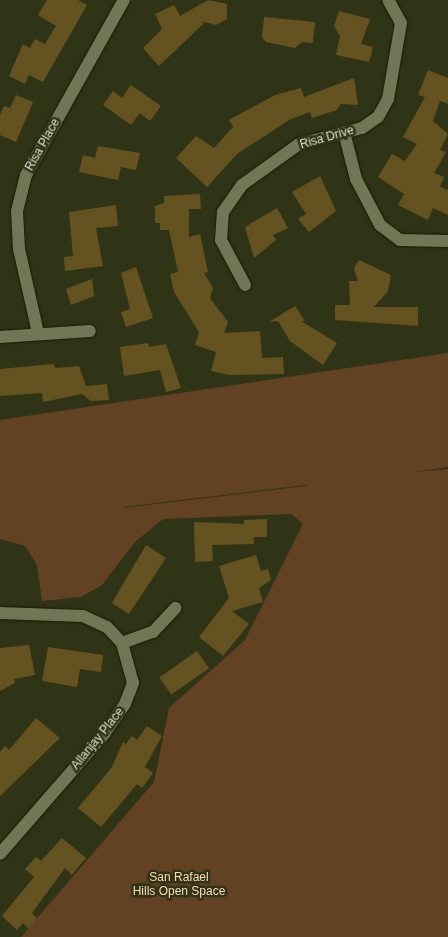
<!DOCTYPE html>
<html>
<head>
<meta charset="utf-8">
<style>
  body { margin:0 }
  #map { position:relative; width:448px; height:937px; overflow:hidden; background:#303416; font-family:Helvetica,sans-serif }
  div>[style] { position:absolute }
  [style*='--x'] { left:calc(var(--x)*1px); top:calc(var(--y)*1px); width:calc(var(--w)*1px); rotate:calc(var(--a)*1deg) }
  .green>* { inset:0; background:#624222 }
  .building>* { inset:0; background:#645320; transform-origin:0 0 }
  .roads { filter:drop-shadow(0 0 1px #181b00) drop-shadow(0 0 1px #181b00) }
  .street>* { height:12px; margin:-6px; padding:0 6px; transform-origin:6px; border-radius:6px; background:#717756 }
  span { translate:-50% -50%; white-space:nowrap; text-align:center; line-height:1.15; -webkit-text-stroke:5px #303416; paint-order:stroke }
  .street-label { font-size:12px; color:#dfe3d1 }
  .park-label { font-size:12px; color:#fed9b6 }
</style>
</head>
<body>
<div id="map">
  <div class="green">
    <i style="clip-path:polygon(evenodd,448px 353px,448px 467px,413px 472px,448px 469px,448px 937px,21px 937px,154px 782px,169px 708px,245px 640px,303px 524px,291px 514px,163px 519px,135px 542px,102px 585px,81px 597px,42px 601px,37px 565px,25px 546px,0 539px,0 420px,448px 353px,306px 485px,306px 486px,123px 508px,124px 507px,306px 485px)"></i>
  </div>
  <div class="building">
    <i style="clip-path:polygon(47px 0,78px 0,87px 5px,43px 82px,29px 75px,25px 84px,9px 76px,23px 44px,30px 48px,35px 39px,45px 44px,56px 26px,38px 15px)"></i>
    <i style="clip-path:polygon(208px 0,227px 4px,227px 19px,216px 25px,201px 21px,204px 23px,159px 66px,143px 48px,162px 29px,155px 14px,174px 5px,180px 16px)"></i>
    <i style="clip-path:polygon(339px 11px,370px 19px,361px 44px,373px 47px,369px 62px,336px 55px,340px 36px,334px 26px)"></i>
    <i style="clip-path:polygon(264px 17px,315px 22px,313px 43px,302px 42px,295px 48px,266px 42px,262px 37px)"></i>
    <i style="clip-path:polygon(428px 70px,448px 78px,448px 104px,440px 101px,433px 121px,448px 134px,440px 150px,446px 152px,434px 173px,444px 177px,440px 187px,448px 190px,448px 215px,433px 208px,428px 220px,398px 205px,404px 194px,378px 177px,392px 154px,405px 161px,417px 144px,403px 137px,425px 97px,418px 95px)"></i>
    <i style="clip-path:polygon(354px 78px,358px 105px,341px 104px,337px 110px,312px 118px,310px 112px,289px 120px,237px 154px,207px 187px,176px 158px,196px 136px,214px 148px,233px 127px,229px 120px,275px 95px,301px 88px,304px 97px)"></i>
    <i style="clip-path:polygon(131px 85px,161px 106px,150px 121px,140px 113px,131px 125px,103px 105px,113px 91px,122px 98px)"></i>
    <i style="clip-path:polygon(16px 95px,33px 102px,16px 142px,0 135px,0 115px,4px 106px,10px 108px)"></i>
    <i style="clip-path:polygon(98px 146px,140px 153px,136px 170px,121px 167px,118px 180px,79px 172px,83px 155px,95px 158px)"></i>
    <i style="clip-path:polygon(320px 176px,336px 211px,309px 232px,298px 219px,306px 214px,292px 192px)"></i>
    <i style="clip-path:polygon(200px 194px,201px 209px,189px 209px,189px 237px,200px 234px,208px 272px,204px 273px,213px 288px,210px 298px,228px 322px,224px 333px,260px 331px,262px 358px,283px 357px,284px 374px,229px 375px,211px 371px,216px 352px,195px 345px,199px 332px,174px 292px,170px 274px,178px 272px,169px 230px,160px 230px,160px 223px,155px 223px,155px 206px,164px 203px,164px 196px)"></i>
    <i style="clip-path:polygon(116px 205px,118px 226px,96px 228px,103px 266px,65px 271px,64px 257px,73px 256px,69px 212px)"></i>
    <i style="clip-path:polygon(277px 208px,288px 228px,273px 235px,276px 240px,254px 258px,245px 227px)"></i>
    <i style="clip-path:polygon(359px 260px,391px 275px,388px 291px,374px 307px,418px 307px,418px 326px,335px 320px,335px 305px,350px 305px,349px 281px,358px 281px,354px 268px)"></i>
    <i style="clip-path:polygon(136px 267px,153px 318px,126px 327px,121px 312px,130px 309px,121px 273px)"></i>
    <i style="clip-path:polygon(92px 279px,94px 296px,71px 305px,66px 289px)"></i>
    <i style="clip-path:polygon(295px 306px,305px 321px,301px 321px,337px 343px,323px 365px,290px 341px,278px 321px,269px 322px)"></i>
    <i style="clip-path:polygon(148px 343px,149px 347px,166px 344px,181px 388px,166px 392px,160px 370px,124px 376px,120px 347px)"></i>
    <i style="clip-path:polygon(54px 364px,55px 368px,79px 366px,86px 386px,107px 384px,109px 400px,91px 401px,82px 394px,43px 402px,42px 393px,0 396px,0 369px)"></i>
    <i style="clip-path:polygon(267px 519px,267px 537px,254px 537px,254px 544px,212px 545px,213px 561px,195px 562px,194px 522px,244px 524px,244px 520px)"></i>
    <i style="clip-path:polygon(146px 545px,166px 558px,129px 614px,112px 603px)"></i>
    <i style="clip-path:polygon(256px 555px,261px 571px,268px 569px,271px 580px,259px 588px,263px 602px,232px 611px,249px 624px,223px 656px,199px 637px,229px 598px,219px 566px)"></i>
    <i style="clip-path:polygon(29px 645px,35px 675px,14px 679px,15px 683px,0 691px,0 648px)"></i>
    <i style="clip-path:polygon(48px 647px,103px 655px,101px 672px,80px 669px,77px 687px,42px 681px)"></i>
    <i style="left:197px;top:651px;width:21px;height:46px;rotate:55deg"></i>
    <i style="clip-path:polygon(36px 718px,60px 738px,0 796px,0 752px,5px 746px,9px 750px)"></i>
    <i style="clip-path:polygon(147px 726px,162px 736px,145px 767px,153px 773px,142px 788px,137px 784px,101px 827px,78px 808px,112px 767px,123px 742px,126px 744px,132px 736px,137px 740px)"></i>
    <i style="clip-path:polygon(62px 838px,86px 858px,72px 875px,65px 868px,32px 913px,37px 918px,29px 929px,23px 923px,17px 930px,2px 916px,34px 877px,25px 869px,36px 857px,41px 861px)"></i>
  </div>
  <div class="roads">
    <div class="street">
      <i style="--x:344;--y:132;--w:49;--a:75.7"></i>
      <i style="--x:356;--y:179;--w:52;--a:62.4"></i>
      <i style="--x:380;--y:225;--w:25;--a:37"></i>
      <i style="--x:400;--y:240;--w:48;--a:1.2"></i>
      <i style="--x:245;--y:285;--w:51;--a:-118.1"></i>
      <i style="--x:221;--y:240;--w:28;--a:-86"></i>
      <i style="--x:223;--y:212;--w:33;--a:-55"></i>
      <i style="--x:242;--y:185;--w:70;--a:-35.7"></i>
      <i style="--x:299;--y:144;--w:65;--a:-14.3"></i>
      <i style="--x:362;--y:128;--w:19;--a:-35"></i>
      <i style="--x:378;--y:117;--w:21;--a:-61"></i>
      <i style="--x:388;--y:99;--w:77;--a:-80.3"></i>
      <i style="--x:401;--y:23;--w:26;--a:-119"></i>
      <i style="--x:38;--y:333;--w:86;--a:-102.7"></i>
      <i style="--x:19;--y:249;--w:38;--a:-93"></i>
      <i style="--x:17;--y:211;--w:37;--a:-76"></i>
      <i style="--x:26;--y:175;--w:201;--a:-60.8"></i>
      <i style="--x:0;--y:337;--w:90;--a:-3.8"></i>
      <i style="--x:0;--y:613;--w:83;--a:2.1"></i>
      <i style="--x:83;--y:616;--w:26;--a:25"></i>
      <i style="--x:107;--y:627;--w:22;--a:47"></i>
      <i style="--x:122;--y:643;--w:41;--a:74.6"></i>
      <i style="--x:133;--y:683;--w:22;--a:111"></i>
      <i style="--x:125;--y:704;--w:35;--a:125"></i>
      <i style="--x:105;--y:733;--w:160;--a:131"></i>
      <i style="--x:122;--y:643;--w:33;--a:-20"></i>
      <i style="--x:153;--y:632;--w:33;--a:-47"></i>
    </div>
  </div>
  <div class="street-label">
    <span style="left:327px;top:138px;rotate:-16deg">Risa Drive</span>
    <span style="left:43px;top:145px;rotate:-61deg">Risa Place</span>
    <span style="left:98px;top:739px;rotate:-51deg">Allanjay Place</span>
  </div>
  <div class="park-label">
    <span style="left:179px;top:885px">San Rafael<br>Hills Open Space</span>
  </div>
</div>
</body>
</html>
